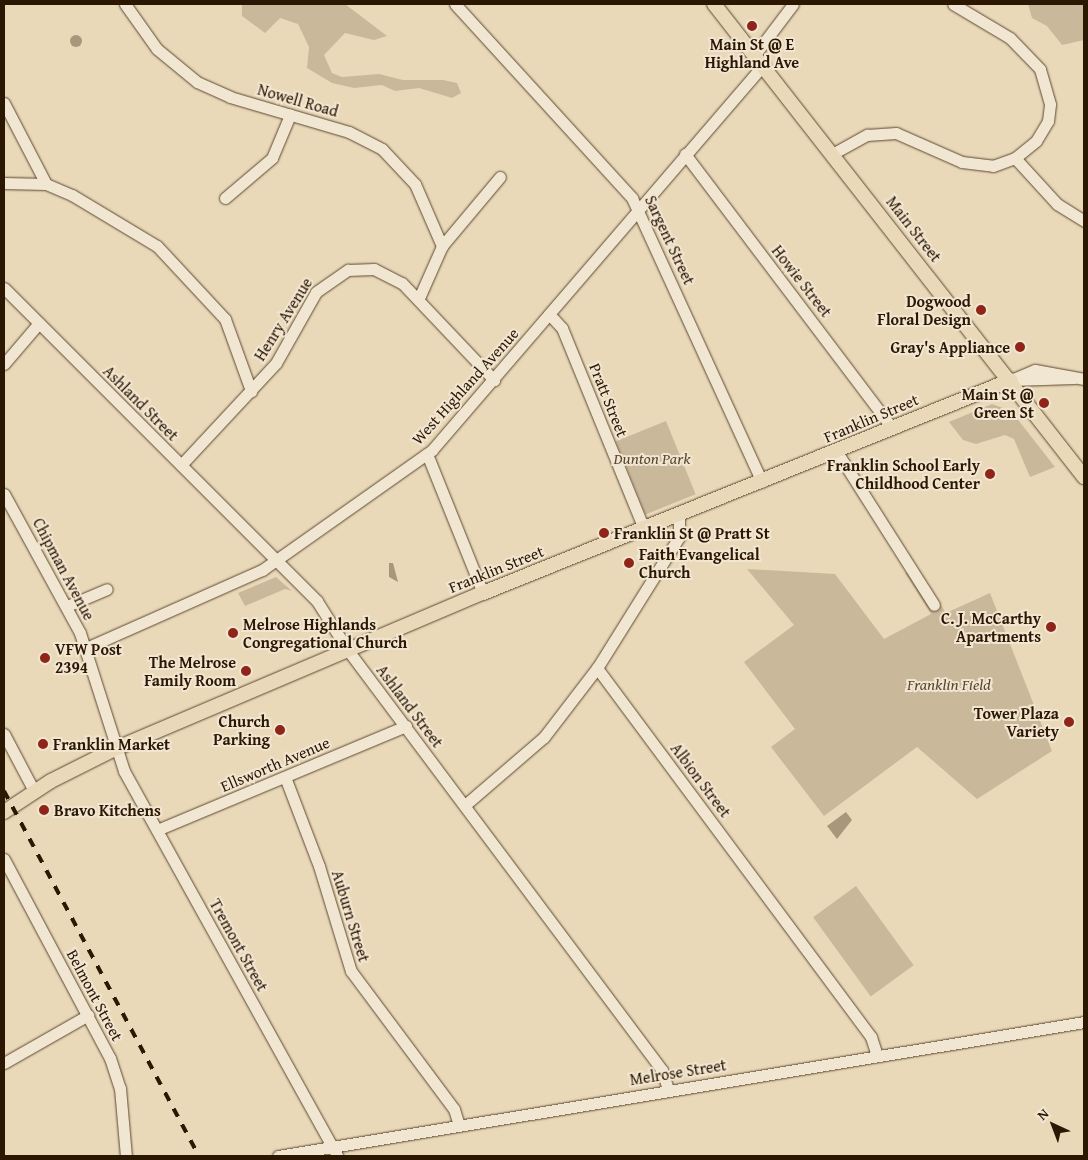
<!DOCTYPE html>
<html>
<head>
<meta charset="utf-8">
<style>
  body { margin:0 }
  #map { position:relative; width:1088px; height:1160px; overflow:hidden; background:#ead9b9; font-family:"Gentium Book Plus",serif }
  div>[style] { position:absolute }
  [style*='--x'] { left:calc(var(--x)*1px); top:calc(var(--y)*1px); width:calc(var(--w)*1px); rotate:calc(var(--a)*1deg) }
  .green>* { inset:0; background:#cab89a; transform-origin:0 0 }
  .water>* { inset:0; background:#a9977b }
  .round { border-radius:50% }
  .roads { filter:drop-shadow(0 0 1px #5c4830) drop-shadow(0 0 1px #5c4830) }
  .minor>* { height:11px; margin:-5.5px; padding:0 5.5px; transform-origin:5.5px; border-radius:5.5px; background:#f1e6d2 }
  .major>* { height:14px; margin:-7px; padding:0 7px; transform-origin:7px; border-radius:7px; background:#ead9b9 }
  .rail>* { height:4px; margin-top:-2px; transform-origin:0; background:repeating-linear-gradient(90deg,#2c1702 0 9px,transparent 0 18px) }
  .dots>* { width:14px; height:14px; translate:-50% -50%; box-sizing:border-box; border:2px solid #f1e6d2; border-radius:50% }
  span { translate:-50% -50%; white-space:nowrap; text-align:center; line-height:1.15; -webkit-text-stroke:4px #f1e6d2; paint-order:stroke }
  .poi-label { font-size:16px; color:#2c1702; font-weight:700 }
  .right { translate:-100% -50%; text-align:right }
  .left { translate:0 -50%; text-align:left }
  .street-label { font-size:16px; color:#2c1702 }
  .park-label { font-size:16px; color:#5b4730; font-style:italic }
  .frame { position:absolute; inset:0; border:5px solid #2c1702; pointer-events:none }
  .north { position:absolute; left:1028px; top:1100px; width:50px; height:50px; -webkit-text-stroke:4px #f1e6d2; paint-order:stroke; rotate:317deg; font-size:14px; font-weight:700; line-height:20px; text-align:center; color:#2c1702 }
  .north::after { content:''; display:block; margin:auto; width:18px; height:22px; background:#2c1702; clip-path:polygon(50% 0,100% 100%,50% 72%,0 100%) }
</style>
</head>
<body>
<div id="map">
  <div class="green">
    <i style="clip-path:polygon(242px 4px,345px 4px,387px 36px,374px 40px,345px 33px,324px 55px,332px 73px,342px 77px,379px 74px,403px 80px,443px 80px,457px 83px,461px 93px,452px 98px,419px 88px,395px 91px,382px 85px,354px 88px,332px 83px,307px 68px,309px 47px,298px 24px,280px 18px,265px 33px,242px 16px)"></i>
    <i style="clip-path:polygon(1028px 4px,1084px 4px,1084px 40px,1062px 45px,1047px 26px,1032px 18px)"></i>
    <i style="clip-path:polygon(992px 404px,1011px 411px,1055px 467px,1030px 477px,1014px 439px,1005px 435px,976px 444px,963px 440px,949px 422px)"></i>
    <i style="left:666px;top:421px;width:79px;height:54px;rotate:68deg"></i>
    <i style="clip-path:polygon(747px 569px,835px 574px,884px 639px,931px 614px,905px 573px,921px 574px,946px 613px,990px 593px,1052px 751px,977px 799px,917px 747px,824px 816px,771px 747px,795px 729px,744px 662px,794px 625px)"></i>
    <i style="clip-path:polygon(276px 577px,292px 591px,285px 589px,245px 606px,238px 593px)"></i>
    <i style="left:856px;top:886px;width:98px;height:53px;rotate:54deg"></i>
  </div>
  <div class="water">
    <i class="round" style="left:70px;top:35px;width:12px;height:12px"></i>
    <i style="clip-path:polygon(389px 563px,393px 563px,398px 582px,389px 577px)"></i>
    <i style="clip-path:polygon(846px 812px,852px 820px,837px 839px,827px 826px)"></i>
  </div>
  <div class="roads">
    <div class="minor">
      <i style="--x:125;--y:4;--w:55;--a:54.6"></i>
      <i style="--x:157;--y:49;--w:52;--a:39.5"></i>
      <i style="--x:197;--y:82;--w:36;--a:24"></i>
      <i style="--x:230;--y:97;--w:124;--a:16.4"></i>
      <i style="--x:349;--y:132;--w:37;--a:27"></i>
      <i style="--x:382;--y:149;--w:48;--a:46.7"></i>
      <i style="--x:415;--y:184;--w:68;--a:66.5"></i>
      <i style="--x:455;--y:4;--w:263;--a:47.6"></i>
      <i style="--x:632;--y:198;--w:312;--a:65.4"></i>
      <i style="--x:756;--y:53;--w:61;--a:-52.9"></i>
      <i style="--x:4;--y:103;--w:91;--a:62.6"></i>
      <i style="--x:834;--y:153;--w:38;--a:-29"></i>
      <i style="--x:867;--y:135;--w:29;--a:-4"></i>
      <i style="--x:896;--y:133;--w:72;--a:23.7"></i>
      <i style="--x:962;--y:162;--w:31;--a:7"></i>
      <i style="--x:993;--y:166;--w:23;--a:-20"></i>
      <i style="--x:1015;--y:158;--w:27;--a:-39"></i>
      <i style="--x:1036;--y:141;--w:23;--a:-59"></i>
      <i style="--x:1048;--y:121;--w:17;--a:-83"></i>
      <i style="--x:1050;--y:104;--w:36;--a:-106"></i>
      <i style="--x:1040;--y:69;--w:43;--a:-134.1"></i>
      <i style="--x:1010;--y:38;--w:66;--a:-149.2"></i>
      <i style="--x:685;--y:154;--w:343;--a:52.9"></i>
      <i style="--x:1015;--y:158;--w:62;--a:47.6"></i>
      <i style="--x:1057;--y:204;--w:32;--a:32"></i>
      <i style="--x:4;--y:183;--w:42;--a:1.4"></i>
      <i style="--x:46;--y:184;--w:28;--a:23"></i>
      <i style="--x:72;--y:195;--w:99;--a:31"></i>
      <i style="--x:157;--y:246;--w:100;--a:47"></i>
      <i style="--x:225;--y:319;--w:77;--a:70.1"></i>
      <i style="--x:225;--y:198;--w:62;--a:-40.4"></i>
      <i style="--x:272;--y:158;--w:47;--a:-67.3"></i>
      <i style="--x:4;--y:288;--w:443;--a:45"></i>
      <i style="--x:317;--y:601;--w:57;--a:58"></i>
      <i style="--x:347;--y:649;--w:526;--a:53.2"></i>
      <i style="--x:662;--y:1070;--w:21;--a:73"></i>
      <i style="--x:419;--y:298;--w:57;--a:-66.1"></i>
      <i style="--x:442;--y:246;--w:90;--a:-50"></i>
      <i style="--x:549;--y:314;--w:19;--a:47"></i>
      <i style="--x:562;--y:328;--w:217;--a:67.8"></i>
      <i style="--x:4;--y:364;--w:54;--a:-49.5"></i>
      <i style="--x:1011;--y:380;--w:26;--a:-23"></i>
      <i style="--x:1035;--y:370;--w:50;--a:10.4"></i>
      <i style="--x:1012;--y:380;--w:62;--a:-1.8"></i>
      <i style="--x:837;--y:452;--w:181;--a:57.6"></i>
      <i style="--x:427;--y:454;--w:150;--a:68.1"></i>
      <i style="--x:181;--y:465;--w:139;--a:-47"></i>
      <i style="--x:276;--y:363;--w:81;--a:-60.6"></i>
      <i style="--x:316;--y:292;--w:39;--a:-35"></i>
      <i style="--x:348;--y:270;--w:26;--a:-2"></i>
      <i style="--x:374;--y:269;--w:31;--a:27"></i>
      <i style="--x:402;--y:283;--w:134;--a:46.5"></i>
      <i style="--x:4;--y:494;--w:158;--a:61.3"></i>
      <i style="--x:80;--y:633;--w:145;--a:72.3"></i>
      <i style="--x:124;--y:771;--w:440;--a:61"></i>
      <i style="--x:679;--y:515;--w:22;--a:90"></i>
      <i style="--x:679;--y:537;--w:155;--a:122"></i>
      <i style="--x:597;--y:668;--w:460;--a:53.4"></i>
      <i style="--x:871;--y:1037;--w:20;--a:72"></i>
      <i style="--x:67;--y:606;--w:43;--a:-23"></i>
      <i style="--x:86;--y:648;--w:193;--a:-23.9"></i>
      <i style="--x:262;--y:570;--w:208;--a:-35.2"></i>
      <i style="--x:432;--y:450;--w:509;--a:-49.3"></i>
      <i style="--x:4;--y:734;--w:64;--a:62.2"></i>
      <i style="--x:285;--y:777;--w:95;--a:69.1"></i>
      <i style="--x:319;--y:866;--w:110;--a:73.1"></i>
      <i style="--x:351;--y:971;--w:172;--a:53.3"></i>
      <i style="--x:454;--y:1109;--w:17;--a:73"></i>
      <i style="--x:465;--y:805;--w:104;--a:-40.7"></i>
      <i style="--x:544;--y:737;--w:87;--a:-52.5"></i>
      <i style="--x:157;--y:830;--w:270;--a:-22.7"></i>
      <i style="--x:4;--y:859;--w:225;--a:62"></i>
      <i style="--x:110;--y:1058;--w:32;--a:72"></i>
      <i style="--x:120;--y:1088;--w:68;--a:85"></i>
      <i style="--x:4;--y:1063;--w:97;--a:-29.7"></i>
      <i style="--x:278;--y:1156;--w:817;--a:-9.44"></i>
    </div>
    <div class="major">
      <i style="--x:714;--y:4;--w:601;--a:51.97"></i>
      <i style="--x:4;--y:812;--w:56;--a:-33.4"></i>
      <i style="--x:51;--y:781;--w:74;--a:-26.6"></i>
      <i style="--x:117;--y:748;--w:397;--a:-23"></i>
      <i style="--x:483;--y:593;--w:569;--a:-21.97"></i>
    </div>
  </div>
  <div class="rail">
    <i style="--x:4;--y:791;--w:414;--a:61.9"></i>
  </div>
  <div class="dots">
    <i style="left:752px;top:26px;background:#8f2418"></i>
    <i style="left:981px;top:310px;background:#8f2418"></i>
    <i style="left:1020px;top:347px;background:#8f2418"></i>
    <i style="left:1044px;top:403px;background:#8f2418"></i>
    <i style="left:990px;top:474px;background:#8f2418"></i>
    <i style="left:604px;top:533px;background:#8f2418"></i>
    <i style="left:629px;top:563px;background:#8f2418"></i>
    <i style="left:1051px;top:627px;background:#8f2418"></i>
    <i style="left:233px;top:633px;background:#8f2418"></i>
    <i style="left:45px;top:658px;background:#8f2418"></i>
    <i style="left:246px;top:671px;background:#8f2418"></i>
    <i style="left:1069px;top:722px;background:#8f2418"></i>
    <i style="left:280px;top:730px;background:#8f2418"></i>
    <i style="left:43px;top:744px;background:#8f2418"></i>
    <i style="left:44px;top:810px;background:#8f2418"></i>
  </div>
  <div class="poi-label">
    <span style="left:752px;top:53px">Main St @ E<br>Highland Ave</span>
    <span class="right" style="left:971px;top:310px">Dogwood<br>Floral Design</span>
    <span class="right" style="left:1010px;top:347px">Gray's Appliance</span>
    <span class="right" style="left:1034px;top:403px">Main St @<br>Green St</span>
    <span class="right" style="left:980px;top:474px">Franklin School Early<br>Childhood Center</span>
    <span class="left" style="left:614px;top:533px">Franklin St @ Pratt St</span>
    <span class="left" style="left:639px;top:563px">Faith Evangelical<br>Church</span>
    <span class="right" style="left:1041px;top:627px">C. J. McCarthy<br>Apartments</span>
    <span class="left" style="left:243px;top:633px">Melrose Highlands<br>Congregational Church</span>
    <span class="left" style="left:55px;top:658px">VFW Post<br>2394</span>
    <span class="right" style="left:236px;top:671px">The Melrose<br>Family Room</span>
    <span class="right" style="left:1059px;top:722px">Tower Plaza<br>Variety</span>
    <span class="right" style="left:270px;top:730px">Church<br>Parking</span>
    <span class="left" style="left:53px;top:744px">Franklin Market</span>
    <span class="left" style="left:54px;top:810px">Bravo Kitchens</span>
  </div>
  <div class="street-label">
    <span style="left:298px;top:100px;rotate:16deg">Nowell Road</span>
    <span style="left:914px;top:229px;rotate:52deg">Main Street</span>
    <span style="left:670px;top:240px;rotate:65deg">Sargent Street</span>
    <span style="left:802px;top:281px;rotate:52deg">Howie Street</span>
    <span style="left:283px;top:319px;rotate:-58deg">Henry Avenue</span>
    <span style="left:465px;top:386px;rotate:-48deg">West Highland Avenue</span>
    <span style="left:609px;top:400px;rotate:68deg">Pratt Street</span>
    <span style="left:141px;top:403px;rotate:45deg">Ashland Street</span>
    <span style="left:871px;top:418px;rotate:-23deg">Franklin Street</span>
    <span style="left:64px;top:569px;rotate:62deg">Chipman Avenue</span>
    <span style="left:496px;top:569px;rotate:-22deg">Franklin Street</span>
    <span style="left:410px;top:706px;rotate:53deg">Ashland Street</span>
    <span style="left:275px;top:764px;rotate:-23deg">Ellsworth Avenue</span>
    <span style="left:701px;top:780px;rotate:53deg">Albion Street</span>
    <span style="left:351px;top:916px;rotate:73deg">Auburn Street</span>
    <span style="left:239px;top:945px;rotate:61deg">Tremont Street</span>
    <span style="left:95px;top:995px;rotate:62deg">Belmont Street</span>
    <span style="left:678px;top:1072px;rotate:-9deg">Melrose Street</span>
  </div>
  <div class="park-label">
    <span style="left:652px;top:458px">Dunton Park</span>
    <span style="left:949px;top:684px">Franklin Field</span>
  </div>
  <div class="frame"></div>
  <div class="north">N</div>
</div>
</body>
</html>
